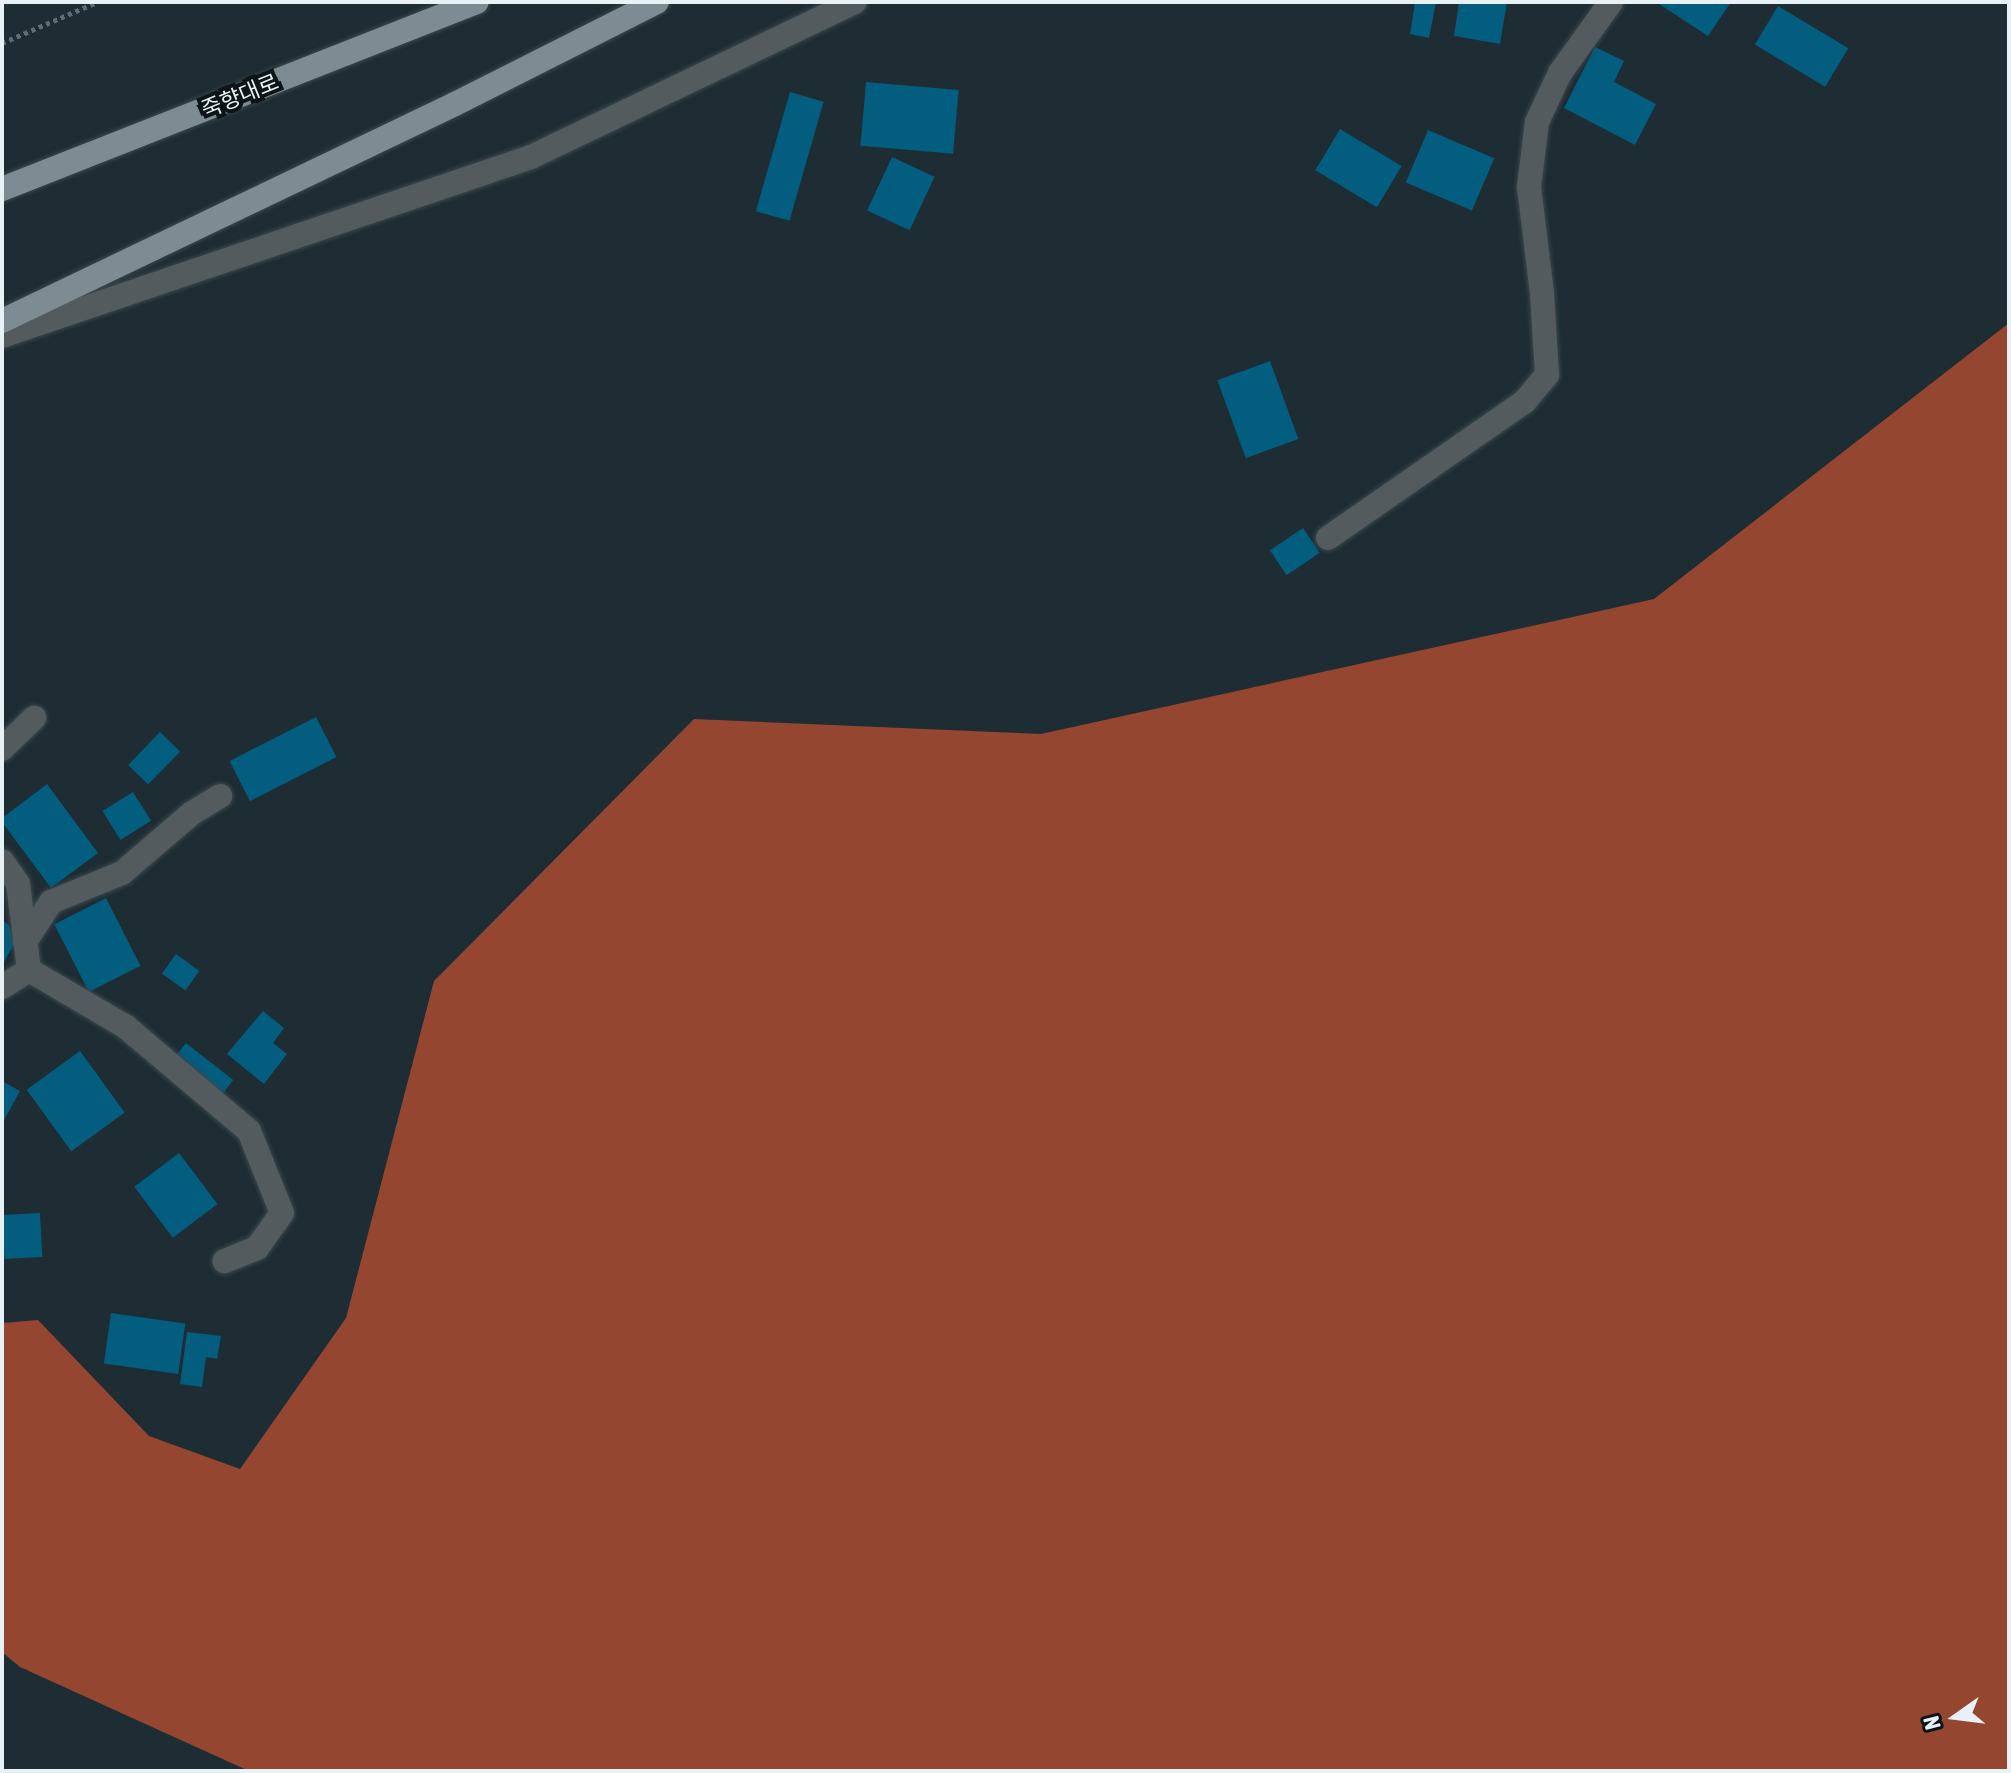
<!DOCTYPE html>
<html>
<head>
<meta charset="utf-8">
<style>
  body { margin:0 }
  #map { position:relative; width:2011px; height:1773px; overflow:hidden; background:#1e2c33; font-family:"Asap Condensed","Noto Sans KR",sans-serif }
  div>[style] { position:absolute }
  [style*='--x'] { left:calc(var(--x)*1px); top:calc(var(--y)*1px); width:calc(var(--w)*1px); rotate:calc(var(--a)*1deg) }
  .forest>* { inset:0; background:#954630 }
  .building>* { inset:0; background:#025d7e; transform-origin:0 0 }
  .path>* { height:5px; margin-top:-2.5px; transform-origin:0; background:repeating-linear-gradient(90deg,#606c73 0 4px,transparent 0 8px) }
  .roads { filter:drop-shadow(0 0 2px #3a484e) drop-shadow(0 0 2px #3a484e) }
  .minor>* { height:24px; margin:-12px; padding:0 12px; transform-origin:12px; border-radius:12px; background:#545b5e }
  .primary>* { height:24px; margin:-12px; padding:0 12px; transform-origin:12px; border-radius:12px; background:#7d8b92 }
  span { translate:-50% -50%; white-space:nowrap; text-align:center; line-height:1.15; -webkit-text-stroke:8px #0d1417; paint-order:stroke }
  .street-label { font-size:22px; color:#e8f1f6 }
  .frame { position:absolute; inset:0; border:4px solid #e8f1f6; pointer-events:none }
  .north { position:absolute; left:1915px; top:1677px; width:80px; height:80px; -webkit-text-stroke:6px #0d1417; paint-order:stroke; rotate:256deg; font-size:22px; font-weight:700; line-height:32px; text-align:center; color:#e8f1f6 }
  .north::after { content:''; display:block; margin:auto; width:28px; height:36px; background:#e8f1f6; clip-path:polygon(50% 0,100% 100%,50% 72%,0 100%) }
</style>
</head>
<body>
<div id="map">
  <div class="forest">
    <i style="clip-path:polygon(2009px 323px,2009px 1771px,249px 1771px,20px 1667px,2px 1652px,2px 1323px,38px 1320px,149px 1436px,240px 1469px,346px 1318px,434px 981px,694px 719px,1041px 734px,1654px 599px)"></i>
  </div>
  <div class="building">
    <i style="clip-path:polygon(1415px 2px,1436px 2px,1429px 38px,1410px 34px)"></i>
    <i style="clip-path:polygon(1459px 2px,1507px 2px,1500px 44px,1454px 36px)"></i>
    <i style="clip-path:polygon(1656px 2px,1731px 2px,1708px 36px)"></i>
    <i style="left:1778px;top:6px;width:82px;height:45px;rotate:31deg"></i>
    <i style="clip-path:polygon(1595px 47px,1624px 61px,1614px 82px,1656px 104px,1635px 145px,1564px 108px)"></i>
    <i style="left:866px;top:82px;width:93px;height:64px;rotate:5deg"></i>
    <i style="left:790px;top:92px;width:35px;height:124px;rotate:16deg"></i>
    <i style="left:1340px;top:129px;width:72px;height:48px;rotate:31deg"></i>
    <i style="left:1428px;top:130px;width:72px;height:57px;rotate:23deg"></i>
    <i style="left:892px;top:157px;width:47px;height:59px;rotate:25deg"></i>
    <i style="left:1270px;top:361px;width:83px;height:56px;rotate:70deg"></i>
    <i style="left:1303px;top:528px;width:30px;height:40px;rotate:56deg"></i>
    <i style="left:316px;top:717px;width:45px;height:97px;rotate:63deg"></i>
    <i style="left:160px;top:732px;width:28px;height:46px;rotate:44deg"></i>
    <i style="clip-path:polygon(47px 784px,98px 853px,51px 888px,2px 822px,2px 818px)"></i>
    <i style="left:133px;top:792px;width:34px;height:36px;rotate:58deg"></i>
    <i style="left:106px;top:898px;width:76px;height:58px;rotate:63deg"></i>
    <i style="clip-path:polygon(2px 920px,9px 925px,15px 942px,2px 966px)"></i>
    <i style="left:176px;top:954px;width:29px;height:24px;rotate:36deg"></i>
    <i style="clip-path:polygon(263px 1011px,284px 1028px,273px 1043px,287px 1054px,264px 1084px,227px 1054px)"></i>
    <i style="left:186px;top:1043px;width:60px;height:19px;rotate:38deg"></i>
    <i style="left:80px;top:1051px;width:76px;height:66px;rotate:54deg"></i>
    <i style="clip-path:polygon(2px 1081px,20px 1091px,2px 1124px)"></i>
    <i style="left:179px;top:1153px;width:64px;height:56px;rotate:53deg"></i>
    <i style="left:40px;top:1213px;width:44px;height:38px;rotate:87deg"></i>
    <i style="left:111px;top:1313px;width:75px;height:51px;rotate:8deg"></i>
    <i style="clip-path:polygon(187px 1332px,221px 1336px,217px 1359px,206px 1357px,202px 1387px,180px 1384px)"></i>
  </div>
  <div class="path">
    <i style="--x:2;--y:43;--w:103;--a:-23.3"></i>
  </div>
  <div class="roads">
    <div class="minor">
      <i style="--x:2;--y:336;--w:558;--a:-18.69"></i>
      <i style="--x:531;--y:157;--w:359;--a:-25.6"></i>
      <i style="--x:1328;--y:538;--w:240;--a:-34.8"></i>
      <i style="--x:1525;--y:401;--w:34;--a:-50"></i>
      <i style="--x:1547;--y:375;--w:82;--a:-93.5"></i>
      <i style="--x:1542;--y:293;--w:107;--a:-97"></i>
      <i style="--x:1529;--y:187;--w:65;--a:-83"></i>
      <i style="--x:1537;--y:122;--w:54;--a:-64.9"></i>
      <i style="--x:1560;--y:73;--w:87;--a:-54.3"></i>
      <i style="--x:2;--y:749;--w:45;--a:-44.1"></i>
      <i style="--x:2;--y:861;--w:28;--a:55"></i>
      <i style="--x:18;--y:884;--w:87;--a:82.7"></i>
      <i style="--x:29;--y:970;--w:113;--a:30.4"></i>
      <i style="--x:126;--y:1027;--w:161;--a:40.2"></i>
      <i style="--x:249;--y:1131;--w:88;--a:68.1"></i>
      <i style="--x:282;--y:1213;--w:43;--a:125.5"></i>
      <i style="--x:257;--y:1248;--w:35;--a:158"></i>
      <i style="--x:25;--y:942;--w:48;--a:-57"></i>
      <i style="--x:51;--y:902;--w:77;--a:-22.2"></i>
      <i style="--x:122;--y:873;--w:92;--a:-40.6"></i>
      <i style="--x:192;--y:813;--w:33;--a:-31"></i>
      <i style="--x:2;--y:987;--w:32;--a:-32"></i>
    </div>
    <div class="primary">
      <i style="--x:2;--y:189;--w:510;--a:-21.49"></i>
      <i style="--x:2;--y:321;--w:502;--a:-25.6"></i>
      <i style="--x:455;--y:104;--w:226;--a:-26.8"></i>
    </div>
  </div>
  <div class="street-label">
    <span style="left:240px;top:96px;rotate:-22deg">죽향대로</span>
  </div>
  <div class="frame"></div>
  <div class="north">N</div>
</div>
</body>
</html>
